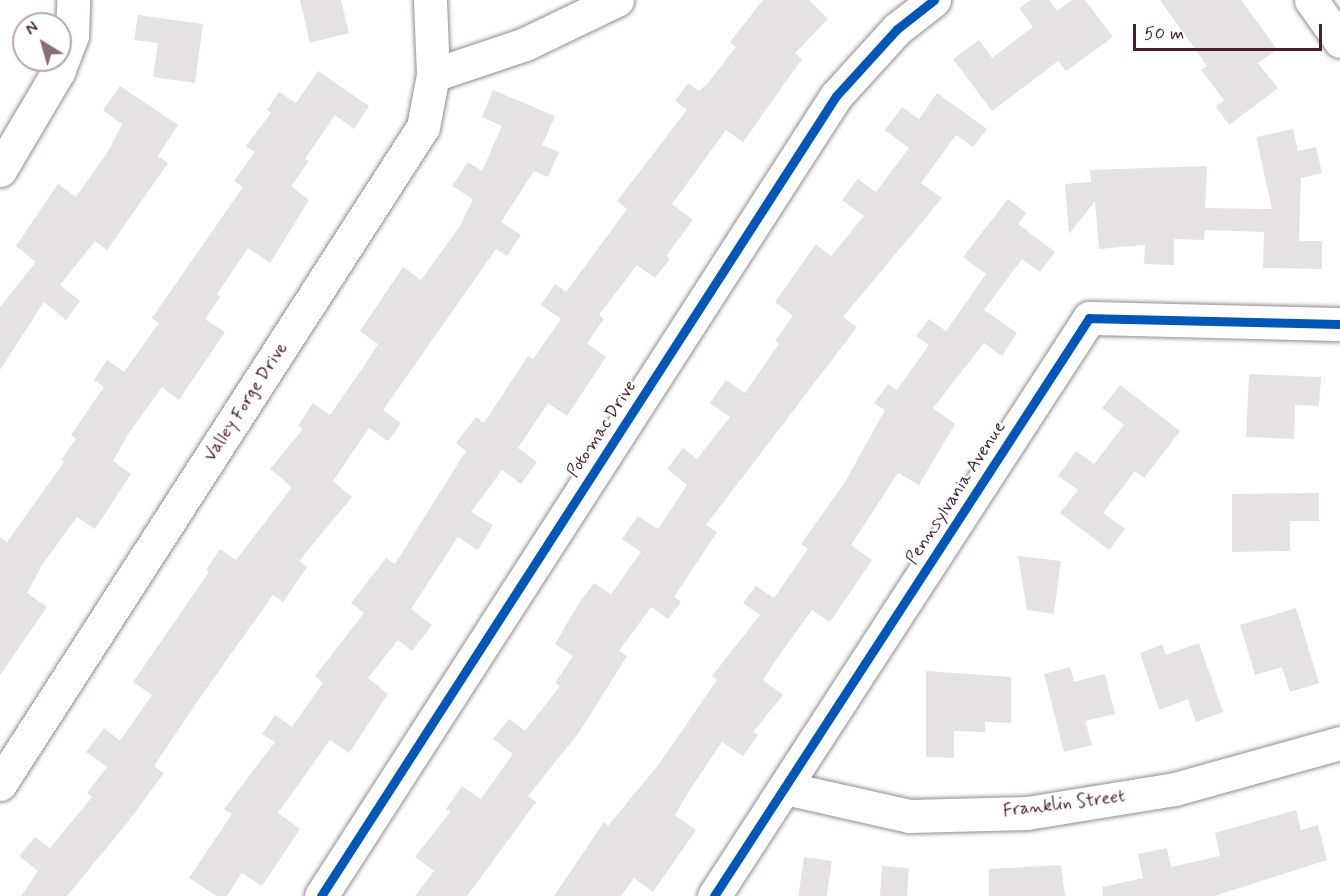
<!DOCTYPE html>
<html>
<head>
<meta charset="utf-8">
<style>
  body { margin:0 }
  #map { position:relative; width:1340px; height:896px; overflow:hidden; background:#fff; font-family:Mynerve,sans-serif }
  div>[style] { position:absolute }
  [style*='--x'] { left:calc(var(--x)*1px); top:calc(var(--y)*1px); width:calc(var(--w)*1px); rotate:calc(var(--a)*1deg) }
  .building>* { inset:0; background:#e4e2e3; transform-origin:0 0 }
  .roads { filter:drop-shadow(0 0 2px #948c8e) drop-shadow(0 0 2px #948c8e) }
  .minor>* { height:33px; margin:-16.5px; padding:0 16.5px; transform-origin:16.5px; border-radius:16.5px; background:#fff }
  .cycleway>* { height:9px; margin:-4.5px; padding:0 4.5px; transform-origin:4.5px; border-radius:4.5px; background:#0057b8 }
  span { translate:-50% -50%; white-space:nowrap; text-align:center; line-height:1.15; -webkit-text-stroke:4.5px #fff; paint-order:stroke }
  .street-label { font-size:18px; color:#4a1f2b }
  .north { position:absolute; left:12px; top:12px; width:60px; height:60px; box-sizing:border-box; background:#fff; border:2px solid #b7a5aa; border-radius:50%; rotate:323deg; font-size:16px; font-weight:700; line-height:24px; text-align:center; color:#4a1f2b }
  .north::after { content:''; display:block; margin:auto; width:21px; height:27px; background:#896d75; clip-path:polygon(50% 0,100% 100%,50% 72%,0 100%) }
  .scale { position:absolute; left:1133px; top:24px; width:189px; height:27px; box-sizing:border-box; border:3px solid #4a1f2b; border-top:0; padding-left:8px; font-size:18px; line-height:21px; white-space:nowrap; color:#4a1f2b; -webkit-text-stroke:4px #fff; paint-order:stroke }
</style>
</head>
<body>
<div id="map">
  <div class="building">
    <i style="clip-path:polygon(300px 0,341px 0,349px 33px,310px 43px)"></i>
    <i style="clip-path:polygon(763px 0,809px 0,828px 19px,795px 53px,802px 59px,743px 142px,726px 130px,672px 204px,693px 220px,666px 256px,670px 259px,655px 278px,637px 265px,599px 315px,604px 319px,587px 343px,606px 357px,567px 416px,548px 403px,518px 448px,537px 462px,521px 484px,502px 470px,471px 512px,493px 525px,478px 550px,458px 537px,411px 609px,432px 625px,412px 651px,398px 640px,368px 678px,388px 694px,365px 729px,349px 753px,330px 740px,278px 813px,300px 829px,262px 886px,242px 873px,227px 896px,217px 896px,189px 878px,232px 814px,224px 809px,275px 742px,262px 734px,275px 715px,292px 727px,323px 683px,315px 676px,364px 613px,351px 603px,386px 558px,395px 564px,466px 451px,456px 443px,476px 417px,484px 423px,528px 356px,533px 359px,561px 319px,541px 305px,555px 284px,566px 292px,627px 209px,617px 201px,687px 110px,675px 101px,688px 83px,699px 91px,708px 83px,736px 47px,730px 42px)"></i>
    <i style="clip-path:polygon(1031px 0,1049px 0,1057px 11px,1072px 0,1085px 0,1113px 37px,1066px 71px,1058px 61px,992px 111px,953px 59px,979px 40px,992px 58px,1033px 27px,1019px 8px)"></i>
    <i style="clip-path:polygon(1160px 0,1241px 0,1277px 49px,1258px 63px,1278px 88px,1229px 125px,1216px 107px,1224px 100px,1201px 70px,1207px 66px)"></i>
    <i style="clip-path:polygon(138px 15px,203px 24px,195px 83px,153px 77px,158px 43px,134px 40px)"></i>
    <i style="clip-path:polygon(318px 71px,369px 106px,354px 129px,335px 115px,305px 159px,309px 161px,291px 186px,309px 200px,270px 263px,248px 248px,217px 294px,220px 297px,205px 319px,225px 332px,179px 400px,162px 387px,129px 433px,113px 461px,131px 474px,95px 529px,77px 517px,42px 565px,27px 593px,47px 607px,0 675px,0 537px,7px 542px,64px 462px,61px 460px,76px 439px,71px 435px,104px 387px,94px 380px,107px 360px,124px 372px,159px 323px,152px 318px,243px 187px,234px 181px,255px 152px,246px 146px,271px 113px,267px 110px,279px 92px,296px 103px)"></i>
    <i style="clip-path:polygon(120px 86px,178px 125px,158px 156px,168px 163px,107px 250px,95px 241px,60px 285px,80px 301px,66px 320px,44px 302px,0 370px,0 307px,36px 262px,16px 246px,58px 184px,76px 197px,109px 150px,122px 124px,103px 110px)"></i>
    <i style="clip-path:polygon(493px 90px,555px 116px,542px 145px,559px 152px,548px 177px,534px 171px,501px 222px,521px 235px,507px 256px,496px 249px,383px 410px,401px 423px,388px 441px,369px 428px,333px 481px,352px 497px,299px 561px,307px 567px,283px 602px,273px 595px,201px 696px,154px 766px,164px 773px,127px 823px,67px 896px,21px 896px,38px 871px,19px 856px,35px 837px,50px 848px,92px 797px,87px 793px,107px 767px,86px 752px,104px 728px,120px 741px,152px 695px,133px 682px,209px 572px,206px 570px,220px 549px,236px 560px,292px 487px,270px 469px,303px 429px,298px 426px,313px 403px,330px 415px,366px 363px,378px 344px,360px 331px,403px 267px,421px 280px,460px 226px,473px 199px,452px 186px,468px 162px,482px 171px,502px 126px,482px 117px)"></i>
    <i style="clip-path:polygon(937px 93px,987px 129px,973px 147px,956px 135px,921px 183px,942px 198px,843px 317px,857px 327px,706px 525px,717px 532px,674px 597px,681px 602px,668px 619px,651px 607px,619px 651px,627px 656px,580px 731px,528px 796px,536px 802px,467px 896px,415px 896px,434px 871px,415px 857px,450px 812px,446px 809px,462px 786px,481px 799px,513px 754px,493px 739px,509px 719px,525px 731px,560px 686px,555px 683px,573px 656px,555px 644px,579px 603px,594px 583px,611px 594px,641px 552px,622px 539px,638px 516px,658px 529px,687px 485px,667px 469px,683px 448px,697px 459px,730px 417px,710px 403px,726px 380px,745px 393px,779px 344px,775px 341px,793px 316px,775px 302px,816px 244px,831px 256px,864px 216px,842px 200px,858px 179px,876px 192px,909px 148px,885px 130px,902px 107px,919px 119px)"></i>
    <i style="clip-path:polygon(1293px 129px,1298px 151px,1316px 147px,1322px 173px,1301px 178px,1299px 241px,1322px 241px,1322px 269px,1263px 268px,1264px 232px,1205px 230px,1204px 240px,1174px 239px,1174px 265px,1144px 264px,1145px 245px,1099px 249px,1095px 201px,1069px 234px,1065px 184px,1091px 182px,1090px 170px,1207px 166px,1205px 208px,1272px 209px,1256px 137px)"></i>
    <i style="clip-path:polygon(1008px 199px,1026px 213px,1018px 224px,1055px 252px,1040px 272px,1022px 259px,984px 310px,1017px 333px,1002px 356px,984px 343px,933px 408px,955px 424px,919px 485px,898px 473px,851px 545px,872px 560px,830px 622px,812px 610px,780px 654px,763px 680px,783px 695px,753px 732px,758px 735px,743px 756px,722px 742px,691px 788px,675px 815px,696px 830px,653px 892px,634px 878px,621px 896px,554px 896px,604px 822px,608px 826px,659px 764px,717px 680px,712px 676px,760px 615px,743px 603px,756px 586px,774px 598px,808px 549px,801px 544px,845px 482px,885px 410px,874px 403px,888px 384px,897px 390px,929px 345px,916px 336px,929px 319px,946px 331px,986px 274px,963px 257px)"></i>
    <i style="clip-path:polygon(1249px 374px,1321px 377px,1319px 406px,1295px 405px,1294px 439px,1246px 437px)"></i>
    <i style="clip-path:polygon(1120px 385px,1180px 431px,1144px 478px,1135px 471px,1103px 513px,1125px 529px,1109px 550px,1060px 513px,1078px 490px,1058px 476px,1076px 451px,1094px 464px,1124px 425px,1102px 408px)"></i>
    <i style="clip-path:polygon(1319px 493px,1319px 521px,1290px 521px,1290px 551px,1232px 552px,1232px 494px)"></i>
    <i style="clip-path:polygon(1018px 556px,1061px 561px,1054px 614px,1027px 610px)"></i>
    <i style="clip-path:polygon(1296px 608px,1319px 683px,1290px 692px,1282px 667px,1255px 675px,1240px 625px)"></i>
    <i style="clip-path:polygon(1199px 643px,1223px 712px,1196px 722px,1188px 699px,1159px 710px,1140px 653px,1162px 645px,1166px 655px)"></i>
    <i style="clip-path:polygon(1070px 667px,1074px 682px,1105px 674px,1115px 714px,1085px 721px,1092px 745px,1064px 752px,1044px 674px)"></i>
    <i style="clip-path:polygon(926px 671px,1011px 677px,1011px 723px,985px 722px,985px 732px,954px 731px,954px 758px,926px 757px)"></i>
    <i style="clip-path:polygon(1296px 810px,1301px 830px,1318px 825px,1327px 860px,1214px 896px,1103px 896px,1102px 887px,1143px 878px,1138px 854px,1167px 848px,1171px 867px,1220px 856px,1215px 833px)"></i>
    <i style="left:804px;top:857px;width:28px;height:39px;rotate:8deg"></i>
    <i style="clip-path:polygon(1061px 865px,1065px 896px,989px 896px,989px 869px)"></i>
    <i style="left:882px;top:866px;width:27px;height:30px;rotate:4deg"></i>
  </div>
  <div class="roads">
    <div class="minor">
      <i style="--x:1311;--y:0;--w:50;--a:54.7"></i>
      <i style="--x:433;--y:75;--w:97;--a:-18.6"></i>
      <i style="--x:525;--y:44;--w:102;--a:-25.6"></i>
      <i style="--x:0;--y:170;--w:114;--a:-59.4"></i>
      <i style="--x:58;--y:72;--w:39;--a:-69"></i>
      <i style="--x:72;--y:36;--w:36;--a:-88"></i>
      <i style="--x:0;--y:784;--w:781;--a:-57.23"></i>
      <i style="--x:423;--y:127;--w:53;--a:-79.1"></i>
      <i style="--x:433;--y:75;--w:75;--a:-92.3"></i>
      <i style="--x:785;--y:788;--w:127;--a:12.7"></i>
      <i style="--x:909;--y:816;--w:118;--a:-1.5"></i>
      <i style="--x:1027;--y:813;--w:150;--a:-9.2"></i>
      <i style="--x:1175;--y:789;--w:171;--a:-15.6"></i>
      <i style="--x:321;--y:896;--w:951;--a:-57.23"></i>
      <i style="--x:836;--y:96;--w:91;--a:-47.7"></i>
      <i style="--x:897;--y:29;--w:47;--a:-38.1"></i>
      <i style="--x:714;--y:896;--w:689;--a:-57.02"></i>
      <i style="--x:1089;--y:318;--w:251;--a:1.4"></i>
    </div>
  </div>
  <div class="cycleway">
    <i style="--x:321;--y:896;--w:951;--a:-57.23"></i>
    <i style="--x:836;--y:96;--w:91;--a:-47.7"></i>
    <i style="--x:897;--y:29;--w:47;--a:-38.1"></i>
    <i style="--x:714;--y:896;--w:689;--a:-57.02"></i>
    <i style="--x:1089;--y:318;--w:251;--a:1.4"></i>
  </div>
  <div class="street-label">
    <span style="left:246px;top:402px;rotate:-57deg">Valley Forge Drive</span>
    <span style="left:602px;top:429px;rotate:-57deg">Potomac Drive</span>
    <span style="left:956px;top:493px;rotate:-57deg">Pennsylvania Avenue</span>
    <span style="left:1064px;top:804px;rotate:-7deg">Franklin Street</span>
  </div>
  <div class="north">N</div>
  <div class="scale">50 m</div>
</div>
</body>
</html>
